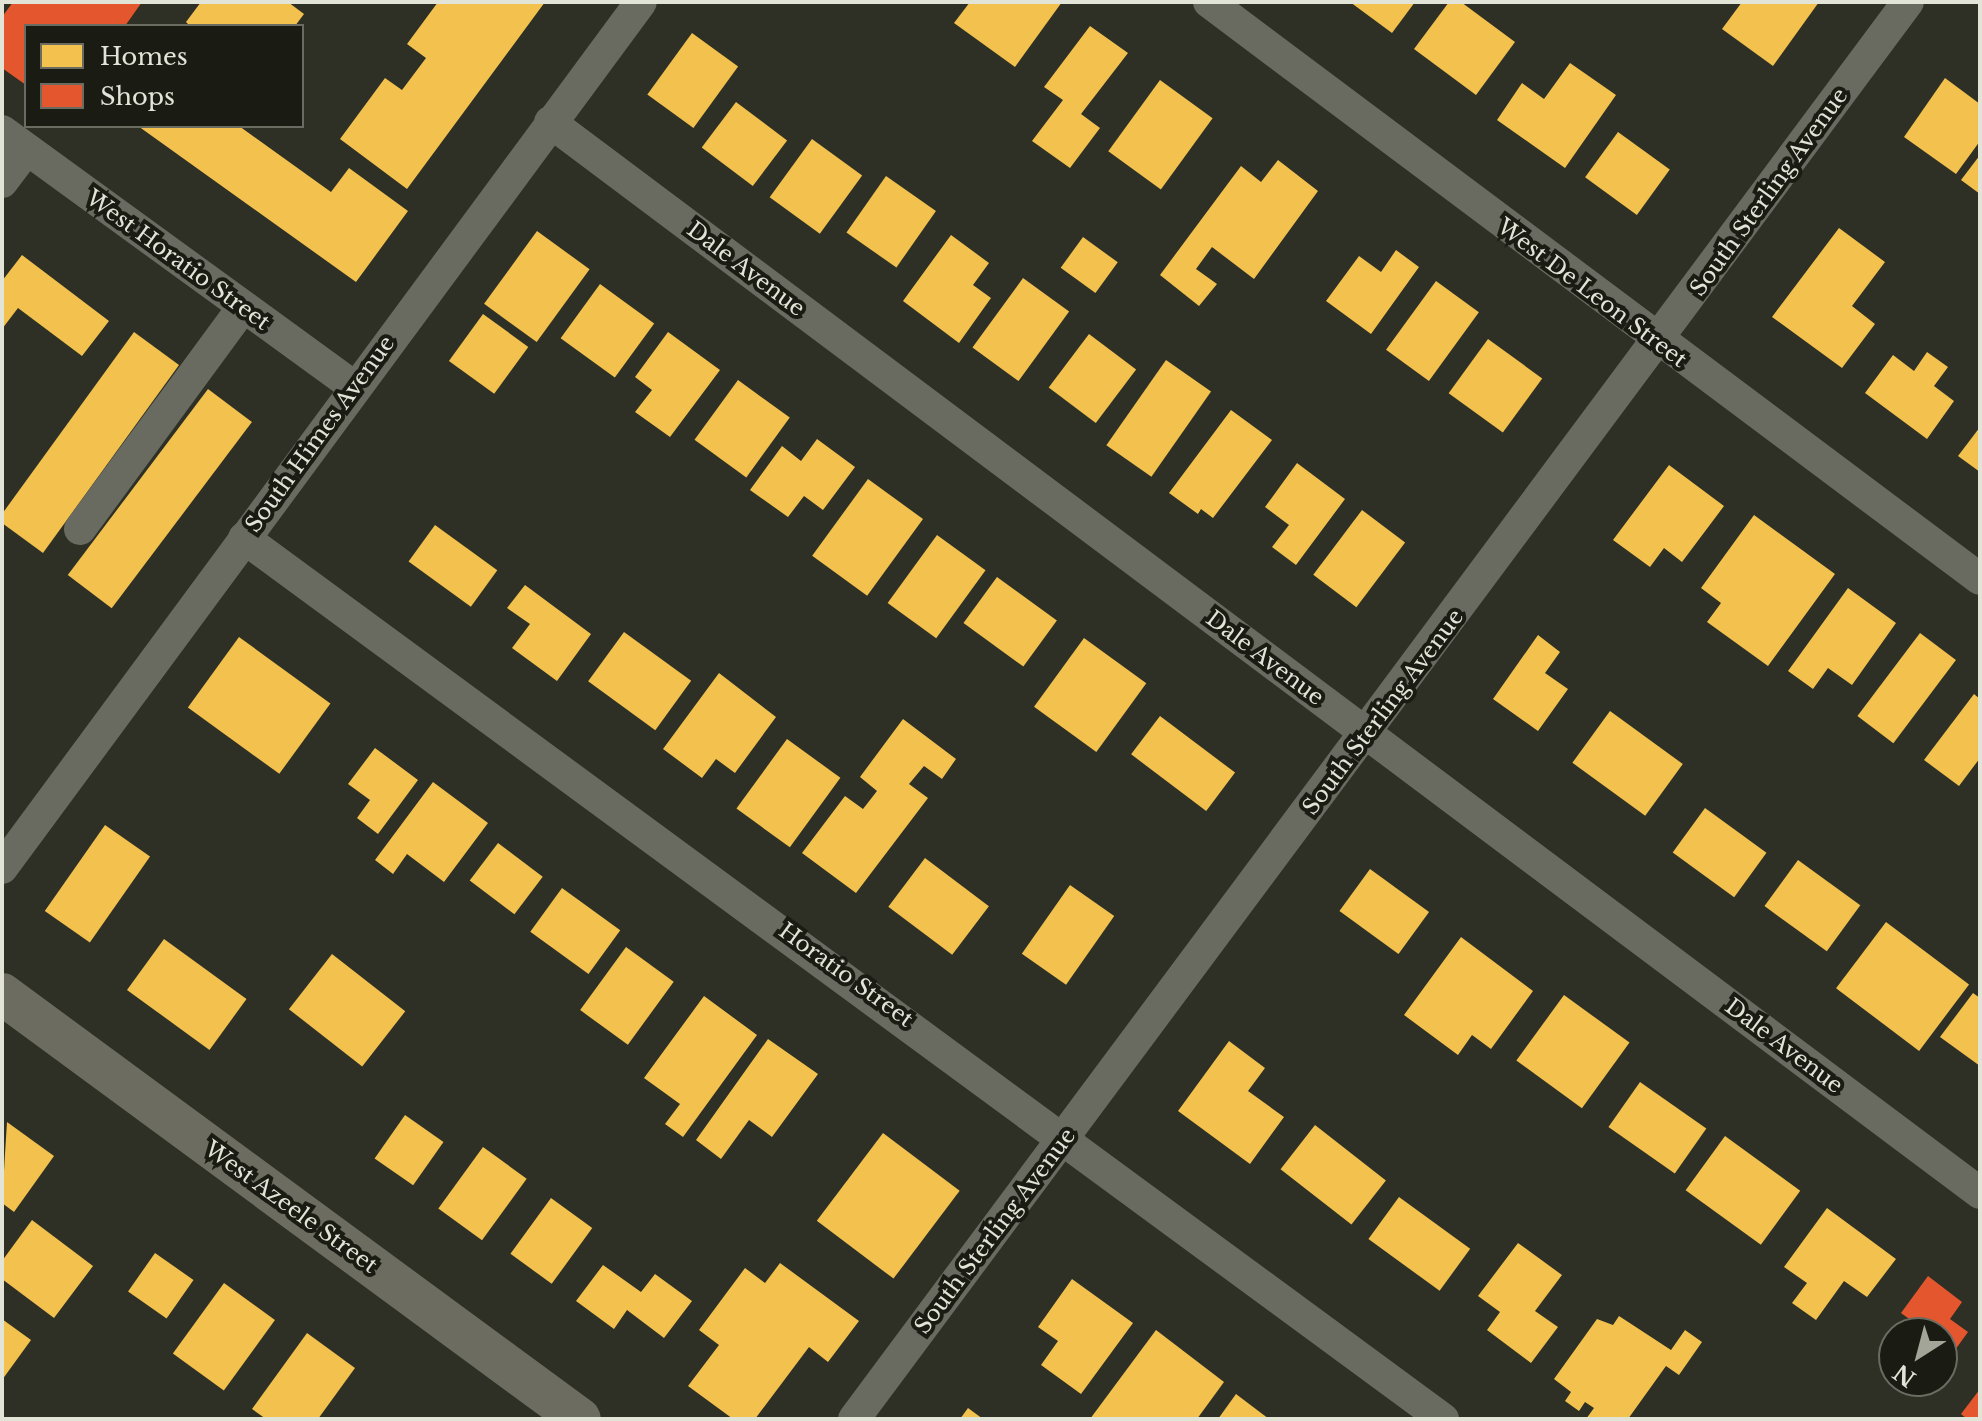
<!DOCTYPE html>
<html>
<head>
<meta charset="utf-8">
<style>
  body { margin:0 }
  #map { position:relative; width:1982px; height:1421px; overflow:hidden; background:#2e3025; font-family:"Libre Baskerville",serif }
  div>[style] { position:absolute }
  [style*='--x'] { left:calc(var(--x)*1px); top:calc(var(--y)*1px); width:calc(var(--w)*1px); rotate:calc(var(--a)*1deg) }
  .homes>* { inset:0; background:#f2c14e; transform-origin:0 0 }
  .shops>* { inset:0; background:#e4572e }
  .minor>* { height:32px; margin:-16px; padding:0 16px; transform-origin:16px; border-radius:16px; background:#696b61 }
  .major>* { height:42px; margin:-21px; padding:0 21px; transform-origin:21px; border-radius:21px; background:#6c6d60 }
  span { translate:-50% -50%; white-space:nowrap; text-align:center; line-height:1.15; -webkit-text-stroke:8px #1a1b12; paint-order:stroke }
  .street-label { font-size:22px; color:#e2e4d7 }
  .frame { position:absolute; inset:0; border:4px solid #e2e4d7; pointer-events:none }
  .legend { position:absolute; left:24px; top:24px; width:280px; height:104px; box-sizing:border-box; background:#1a1b12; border:2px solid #6a6b61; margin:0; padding:10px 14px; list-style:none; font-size:24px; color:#e2e4d7 }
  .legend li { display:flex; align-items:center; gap:16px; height:40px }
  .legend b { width:40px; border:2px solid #6a6b61 }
  .north { position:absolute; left:1878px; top:1317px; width:80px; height:80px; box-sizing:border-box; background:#1a1b12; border:2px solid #6a6b61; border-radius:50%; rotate:216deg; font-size:22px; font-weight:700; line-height:32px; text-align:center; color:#e2e4d7 }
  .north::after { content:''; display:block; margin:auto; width:28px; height:36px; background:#a3a599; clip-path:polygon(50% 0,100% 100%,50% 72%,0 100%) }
</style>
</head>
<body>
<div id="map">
  <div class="homes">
    <i style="clip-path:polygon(201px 2px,288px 2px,304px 14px,295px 26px,190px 26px,186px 22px)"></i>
    <i style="clip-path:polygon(438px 2px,545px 2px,407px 189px,340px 139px,385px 78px,402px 90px,426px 58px,407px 44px)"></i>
    <i style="clip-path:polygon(970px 2px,1062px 2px,1015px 67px,954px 23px)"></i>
    <i style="clip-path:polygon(1350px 2px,1415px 2px,1392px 33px)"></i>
    <i style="clip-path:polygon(1449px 2px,1461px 2px,1515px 42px,1476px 95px,1414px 49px)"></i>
    <i style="clip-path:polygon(1742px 2px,1819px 2px,1773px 66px,1722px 29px)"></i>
    <i style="clip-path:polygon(1090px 26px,1128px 53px,1081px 114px,1100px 128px,1070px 168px,1032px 141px,1063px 100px,1044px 87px)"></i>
    <i style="left:692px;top:33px;width:57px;height:76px;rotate:36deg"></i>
    <i style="clip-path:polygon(1570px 63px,1616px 95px,1565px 168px,1497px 120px,1522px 83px,1544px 99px)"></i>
    <i style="clip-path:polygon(1945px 78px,1980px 104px,1980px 141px,1956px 174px,1904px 137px)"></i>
    <i style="left:1160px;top:80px;width:65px;height:88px;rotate:36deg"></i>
    <i style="left:736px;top:102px;width:64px;height:57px;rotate:37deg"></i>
    <i style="clip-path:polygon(138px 126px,239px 126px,331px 192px,349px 168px,408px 211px,356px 282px)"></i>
    <i style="left:1618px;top:132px;width:64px;height:56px;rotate:36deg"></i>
    <i style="left:812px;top:139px;width:62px;height:72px;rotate:36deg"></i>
    <i style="clip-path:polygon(1980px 155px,1980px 194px,1961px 180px)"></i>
    <i style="clip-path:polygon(1278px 160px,1318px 191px,1254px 279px,1212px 247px,1196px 269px,1217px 284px,1199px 306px,1160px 275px,1241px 166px,1261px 182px)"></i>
    <i style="left:886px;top:176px;width:61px;height:69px;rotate:35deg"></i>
    <i style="clip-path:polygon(1839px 228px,1885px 262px,1852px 306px,1875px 324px,1842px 368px,1772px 317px)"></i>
    <i style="left:537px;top:231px;width:65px;height:90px;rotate:36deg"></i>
    <i style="clip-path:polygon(951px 235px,989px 263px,973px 285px,991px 298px,959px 343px,903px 301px)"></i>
    <i style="left:1083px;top:237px;width:43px;height:38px;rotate:36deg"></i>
    <i style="clip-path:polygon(1396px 250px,1419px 267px,1371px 334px,1326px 301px,1359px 256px,1381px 272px)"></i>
    <i style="clip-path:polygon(22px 255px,109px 321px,82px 356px,18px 308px,2px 329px,2px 281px)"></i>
    <i style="left:1023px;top:278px;width:57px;height:86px;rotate:36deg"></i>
    <i style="left:1436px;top:281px;width:53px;height:85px;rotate:36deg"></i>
    <i style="left:600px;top:284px;width:67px;height:67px;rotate:36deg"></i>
    <i style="left:483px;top:314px;width:56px;height:58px;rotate:36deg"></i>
    <i style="clip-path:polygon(134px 332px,179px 365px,43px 553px,2px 523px,2px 514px)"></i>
    <i style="clip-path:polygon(668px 332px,720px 370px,670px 437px,635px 412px,652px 390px,635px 377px)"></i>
    <i style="left:1089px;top:334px;width:59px;height:67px;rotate:37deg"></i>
    <i style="left:1488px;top:339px;width:67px;height:67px;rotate:36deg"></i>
    <i style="clip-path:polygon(1927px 352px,1948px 367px,1934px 386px,1954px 401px,1927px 439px,1865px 393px,1893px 355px,1914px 371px)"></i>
    <i style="left:1166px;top:360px;width:55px;height:104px;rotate:35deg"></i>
    <i style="left:738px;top:380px;width:64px;height:74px;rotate:36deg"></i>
    <i style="left:208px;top:389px;width:55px;height:233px;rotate:37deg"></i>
    <i style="clip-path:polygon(1231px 410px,1272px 440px,1213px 518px,1201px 509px,1198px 514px,1169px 493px)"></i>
    <i style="clip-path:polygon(1980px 427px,1980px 472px,1958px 456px)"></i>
    <i style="clip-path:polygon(817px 439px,855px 467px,823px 510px,804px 496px,788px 517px,750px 490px,782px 446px,801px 461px)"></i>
    <i style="clip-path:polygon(1297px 463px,1345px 499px,1296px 565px,1272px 547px,1289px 525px,1265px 507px)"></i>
    <i style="clip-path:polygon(1669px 465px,1724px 506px,1682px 562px,1664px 548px,1650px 567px,1613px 540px)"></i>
    <i style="left:868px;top:479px;width:68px;height:95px;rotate:36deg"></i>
    <i style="left:1362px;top:510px;width:54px;height:81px;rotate:37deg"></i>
    <i style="clip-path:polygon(1754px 515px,1835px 574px,1768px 666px,1707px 622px,1721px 603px,1701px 588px)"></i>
    <i style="left:435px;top:525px;width:77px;height:45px;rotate:36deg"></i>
    <i style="left:937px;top:535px;width:60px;height:84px;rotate:36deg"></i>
    <i style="left:997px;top:577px;width:74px;height:57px;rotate:36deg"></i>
    <i style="clip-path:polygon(525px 585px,591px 634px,557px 681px,512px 648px,530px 624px,507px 608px)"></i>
    <i style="clip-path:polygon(1848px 588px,1896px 623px,1852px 685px,1828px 668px,1813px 689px,1788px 671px)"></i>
    <i style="left:624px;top:632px;width:83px;height:61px;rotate:36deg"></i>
    <i style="left:1920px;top:633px;width:45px;height:104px;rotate:37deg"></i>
    <i style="clip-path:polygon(1538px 635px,1560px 652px,1545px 673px,1568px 689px,1538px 731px,1493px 699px)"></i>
    <i style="left:239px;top:637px;width:113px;height:87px;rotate:36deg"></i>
    <i style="left:1084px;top:638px;width:77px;height:85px;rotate:36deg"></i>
    <i style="clip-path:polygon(719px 673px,776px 717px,735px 773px,716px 759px,702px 778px,663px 749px)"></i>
    <i style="clip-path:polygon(1974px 694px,1980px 699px,1980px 758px,1959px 786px,1924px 760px)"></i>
    <i style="left:1610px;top:711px;width:90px;height:64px;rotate:36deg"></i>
    <i style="left:1160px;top:716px;width:94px;height:48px;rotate:37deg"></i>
    <i style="clip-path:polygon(903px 719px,956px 759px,942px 779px,924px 766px,909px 784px,928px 798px,856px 893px,802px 853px,845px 796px,863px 809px,877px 791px,860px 777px)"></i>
    <i style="left:787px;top:739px;width:66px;height:86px;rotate:36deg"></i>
    <i style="clip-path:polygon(375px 748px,418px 780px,378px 834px,357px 818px,370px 800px,348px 784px)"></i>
    <i style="clip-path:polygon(433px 782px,488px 823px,444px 882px,407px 854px,393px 874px,375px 860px)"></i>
    <i style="left:1705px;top:808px;width:76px;height:55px;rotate:36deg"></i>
    <i style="left:105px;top:825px;width:55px;height:105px;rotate:35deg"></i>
    <i style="left:498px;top:843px;width:56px;height:47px;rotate:37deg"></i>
    <i style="left:925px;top:858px;width:80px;height:61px;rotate:37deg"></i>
    <i style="left:1798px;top:860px;width:77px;height:57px;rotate:36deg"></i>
    <i style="left:1370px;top:869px;width:73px;height:52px;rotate:36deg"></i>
    <i style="left:1070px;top:885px;width:54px;height:84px;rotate:35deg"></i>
    <i style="left:562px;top:888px;width:72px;height:54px;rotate:36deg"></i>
    <i style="left:1886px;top:922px;width:104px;height:83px;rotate:37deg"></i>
    <i style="clip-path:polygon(1461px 937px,1533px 991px,1491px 1049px,1472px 1035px,1458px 1055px,1404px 1015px)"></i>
    <i style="left:164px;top:939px;width:102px;height:63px;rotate:36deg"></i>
    <i style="left:626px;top:947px;width:59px;height:78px;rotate:36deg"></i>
    <i style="left:332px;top:954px;width:93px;height:70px;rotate:38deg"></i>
    <i style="clip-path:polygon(1973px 993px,1980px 998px,1980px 1066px,1940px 1037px)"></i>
    <i style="left:1564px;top:995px;width:81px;height:81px;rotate:36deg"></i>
    <i style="clip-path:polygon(704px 996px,757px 1035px,683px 1137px,665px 1124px,680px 1104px,644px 1078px)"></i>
    <i style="clip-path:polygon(768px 1039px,818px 1074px,772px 1137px,749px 1120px,721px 1159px,696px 1140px)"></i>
    <i style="clip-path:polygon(1229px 1041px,1265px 1068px,1248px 1091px,1284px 1117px,1250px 1164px,1178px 1111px)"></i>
    <i style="left:1640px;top:1082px;width:81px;height:55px;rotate:35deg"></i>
    <i style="left:405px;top:1115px;width:47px;height:53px;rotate:35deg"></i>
    <i style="clip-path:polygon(7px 1122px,54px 1156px,14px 1212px,2px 1203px)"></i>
    <i style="left:1315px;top:1125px;width:90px;height:56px;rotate:38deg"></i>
    <i style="left:883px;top:1133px;width:96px;height:110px;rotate:37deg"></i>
    <i style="left:1725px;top:1136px;width:93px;height:67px;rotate:36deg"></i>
    <i style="left:483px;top:1147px;width:54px;height:76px;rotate:36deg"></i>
    <i style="left:1399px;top:1197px;width:88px;height:52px;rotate:36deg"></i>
    <i style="left:551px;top:1198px;width:51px;height:69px;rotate:36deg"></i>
    <i style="clip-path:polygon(1827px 1208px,1896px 1259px,1867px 1297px,1844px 1281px,1816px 1320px,1792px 1303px,1807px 1283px,1784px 1267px)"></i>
    <i style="clip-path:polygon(32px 1220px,93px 1266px,54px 1318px,2px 1279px,2px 1261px)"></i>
    <i style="clip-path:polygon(1518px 1243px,1562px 1275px,1535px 1311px,1558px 1327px,1531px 1363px,1487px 1330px,1500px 1312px,1478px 1296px)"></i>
    <i style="left:155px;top:1253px;width:47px;height:47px;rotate:35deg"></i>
    <i style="clip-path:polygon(780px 1263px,859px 1321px,828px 1362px,809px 1347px,755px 1419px,733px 1419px,688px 1386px,719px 1345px,699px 1330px,745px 1268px,765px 1283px)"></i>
    <i style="clip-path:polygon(603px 1265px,641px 1292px,655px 1274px,692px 1301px,664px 1338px,627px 1310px,614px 1329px,576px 1301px)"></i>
    <i style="clip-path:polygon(1072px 1279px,1133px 1323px,1081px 1394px,1041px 1365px,1058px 1341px,1038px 1327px)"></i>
    <i style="left:224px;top:1283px;width:63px;height:87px;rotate:36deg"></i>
    <i style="clip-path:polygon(1619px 1316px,1671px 1350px,1685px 1330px,1702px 1342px,1679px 1375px,1666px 1366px,1628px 1419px,1586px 1419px,1594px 1408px,1585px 1402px,1579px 1411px,1565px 1401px,1571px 1392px,1554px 1379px,1597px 1319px,1613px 1325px)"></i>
    <i style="clip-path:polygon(2px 1319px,31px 1340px,2px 1380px)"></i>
    <i style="clip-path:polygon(1156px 1330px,1224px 1382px,1197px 1419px,1090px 1419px)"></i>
    <i style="clip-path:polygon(307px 1333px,355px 1368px,318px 1419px,266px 1419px,252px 1409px)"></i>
    <i style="clip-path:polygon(1236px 1394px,1269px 1419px,1218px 1419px)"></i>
    <i style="clip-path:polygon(968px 1408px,983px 1419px,960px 1419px)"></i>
  </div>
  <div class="shops">
    <i style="clip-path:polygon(13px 2px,142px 2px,125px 26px,26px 26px,26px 85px,2px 68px,2px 17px)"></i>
    <i style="clip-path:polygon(1928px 1276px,1962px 1302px,1950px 1319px,1968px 1332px,1942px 1368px,1942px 1333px,1914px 1333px,1919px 1326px,1901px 1313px)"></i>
    <i style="clip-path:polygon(1980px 1389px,1980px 1419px,1967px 1419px,1961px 1414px)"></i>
  </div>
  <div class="minor">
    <i style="--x:1209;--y:2;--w:963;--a:36.81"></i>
    <i style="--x:550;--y:122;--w:1787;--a:36.83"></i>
    <i style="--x:2;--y:131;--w:437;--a:36"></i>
    <i style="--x:2;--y:182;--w:41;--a:-52.9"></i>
    <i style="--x:80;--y:529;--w:275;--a:-53.7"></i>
    <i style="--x:244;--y:538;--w:1488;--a:36.31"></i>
    <i style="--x:2;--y:868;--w:1076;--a:-53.58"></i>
    <i style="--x:854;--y:1419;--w:1766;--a:-53.36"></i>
  </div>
  <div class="major">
    <i style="--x:2;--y:994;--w:717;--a:36.33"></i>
  </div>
  <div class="street-label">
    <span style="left:1769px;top:192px;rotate:-54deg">South Sterling Avenue</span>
    <span style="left:178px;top:260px;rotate:36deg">West Horatio Street</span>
    <span style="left:746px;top:269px;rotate:37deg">Dale Avenue</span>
    <span style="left:1592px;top:293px;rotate:37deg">West De Leon Street</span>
    <span style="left:320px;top:434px;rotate:-54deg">South Himes Avenue</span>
    <span style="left:1265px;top:658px;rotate:37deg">Dale Avenue</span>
    <span style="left:1383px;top:712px;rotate:-53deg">South Sterling Avenue</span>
    <span style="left:846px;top:975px;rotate:36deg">Horatio Street</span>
    <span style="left:1784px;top:1046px;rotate:37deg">Dale Avenue</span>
    <span style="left:291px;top:1207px;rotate:36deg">West Azeele Street</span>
    <span style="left:995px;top:1231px;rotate:-53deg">South Sterling Avenue</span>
  </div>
  <div class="frame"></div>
  <ul class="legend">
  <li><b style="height:22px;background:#f2c14e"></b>Homes</li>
  <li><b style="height:22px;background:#e4572e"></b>Shops</li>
  </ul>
  <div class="north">N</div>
</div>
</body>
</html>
